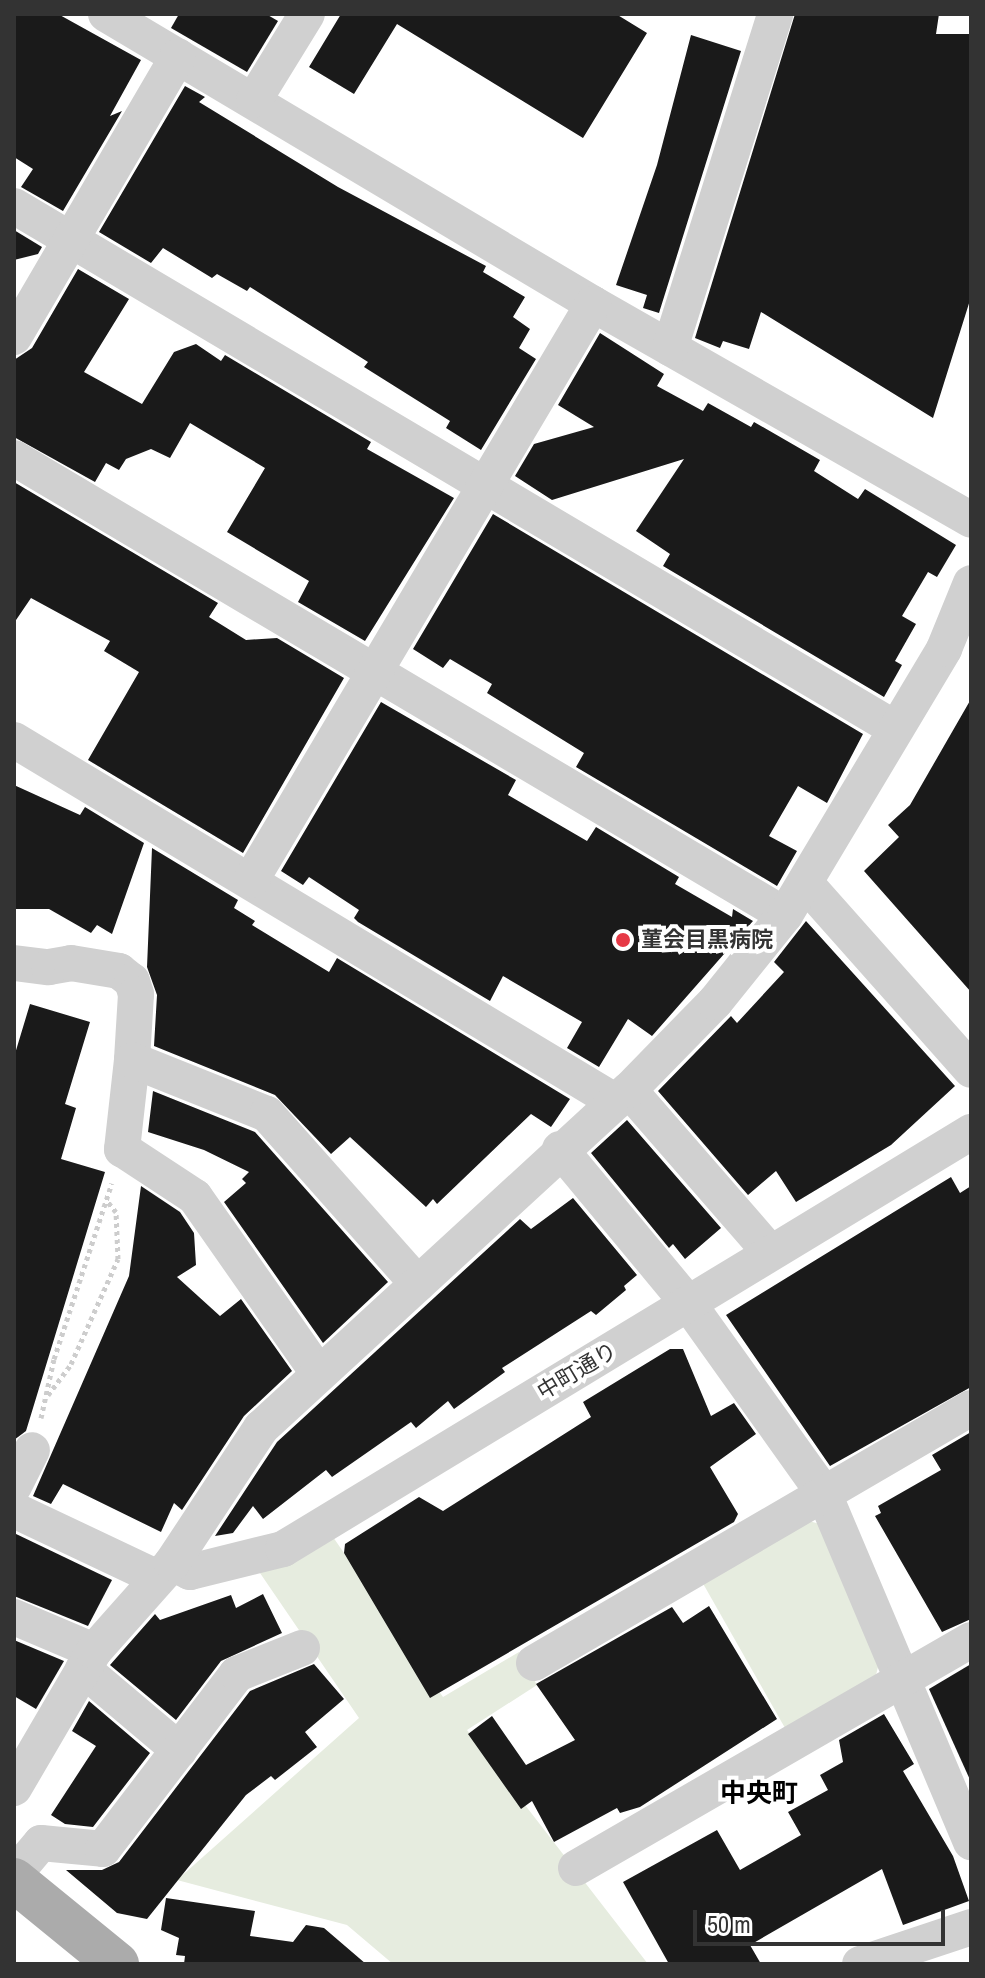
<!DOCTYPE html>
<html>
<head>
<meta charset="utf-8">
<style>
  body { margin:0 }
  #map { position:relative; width:985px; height:1978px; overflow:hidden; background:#fff; font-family:"Archivo Narrow","Noto Sans JP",sans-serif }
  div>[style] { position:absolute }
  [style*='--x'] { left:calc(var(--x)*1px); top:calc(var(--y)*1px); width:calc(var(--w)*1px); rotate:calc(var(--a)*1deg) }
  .green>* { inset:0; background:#e6ecdf }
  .building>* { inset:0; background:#1a1a1a }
  .path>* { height:5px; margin-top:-2.5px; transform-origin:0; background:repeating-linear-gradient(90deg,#cdcdcd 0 4px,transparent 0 8px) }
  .minor>* { height:36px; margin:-18px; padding:0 18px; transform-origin:18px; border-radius:18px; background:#d0d0d0 }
  .major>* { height:44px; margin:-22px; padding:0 22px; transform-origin:22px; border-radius:22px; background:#ababab }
  .dots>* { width:22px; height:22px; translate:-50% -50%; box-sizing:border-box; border:4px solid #fff; border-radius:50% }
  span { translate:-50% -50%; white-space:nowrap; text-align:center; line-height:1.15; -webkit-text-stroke:8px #fff; paint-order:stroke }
  .poi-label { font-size:22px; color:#333; font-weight:700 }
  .left { translate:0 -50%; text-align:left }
  .street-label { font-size:22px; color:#333 }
  .quarter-label { font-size:26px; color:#000; font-weight:700 }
  .frame { position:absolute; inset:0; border:16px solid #333; pointer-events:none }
  .scale { position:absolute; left:693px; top:1910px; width:252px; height:36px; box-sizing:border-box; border:4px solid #333; border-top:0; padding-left:10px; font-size:24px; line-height:28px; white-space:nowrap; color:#333; -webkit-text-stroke:6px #fff; paint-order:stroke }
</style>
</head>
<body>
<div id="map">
  <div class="green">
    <i style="clip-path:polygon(805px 1520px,820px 1524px,880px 1659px,875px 1679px,785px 1728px,701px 1580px)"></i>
    <i style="clip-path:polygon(333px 1537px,443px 1697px,519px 1652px,537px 1685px,467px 1730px,648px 1964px,393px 1964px,347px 1925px,177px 1880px,359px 1718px,260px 1573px)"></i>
  </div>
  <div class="building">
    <i style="clip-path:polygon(14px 14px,58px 14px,141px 60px,110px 116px,122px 111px,63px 211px,21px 187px,33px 169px,14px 157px)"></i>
    <i style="clip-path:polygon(179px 14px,266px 14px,278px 21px,247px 72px,171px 28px)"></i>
    <i style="clip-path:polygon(341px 14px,616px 14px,647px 33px,583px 138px,397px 24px,354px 94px,309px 67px)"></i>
    <i style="clip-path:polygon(795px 14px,939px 14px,936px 34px,971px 34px,971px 297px,933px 418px,761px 312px,749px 349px,723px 341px,720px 348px,695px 338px)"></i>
    <i style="clip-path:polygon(691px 35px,741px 51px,659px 313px,643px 308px,647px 295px,616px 285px,657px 165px)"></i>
    <i style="clip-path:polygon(185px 86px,205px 97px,199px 102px,338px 187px,486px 266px,483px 272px,525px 297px,513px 317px,530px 329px,519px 348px,536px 359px,481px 450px,446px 428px,450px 421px,364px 367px,368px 362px,250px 287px,247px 291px,217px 274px,212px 278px,163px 248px,151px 263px,99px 232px)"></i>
    <i style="clip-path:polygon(14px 230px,42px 247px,38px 254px,14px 260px)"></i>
    <i style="clip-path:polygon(78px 269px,129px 299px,84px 372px,142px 404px,174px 352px,196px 344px,221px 361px,225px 355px,371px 442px,367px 449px,454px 498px,365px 641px,298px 602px,309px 581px,227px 532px,265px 468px,190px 423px,170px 458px,151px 449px,126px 459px,119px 470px,106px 463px,95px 482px,14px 437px,14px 360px,32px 348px)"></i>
    <i style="clip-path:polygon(600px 333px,664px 374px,657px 386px,703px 411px,708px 403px,751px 427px,754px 422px,820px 460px,814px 471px,858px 499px,865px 489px,956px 545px,937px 577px,928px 572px,902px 616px,916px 624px,895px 661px,902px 665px,884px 697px,663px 566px,670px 554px,636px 531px,684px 459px,552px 500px,515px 476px,534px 444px,594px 427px,558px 405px)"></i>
    <i style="clip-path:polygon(14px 482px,218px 603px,209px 617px,246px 640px,277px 638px,344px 678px,243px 853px,88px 760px,139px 672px,104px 651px,110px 641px,31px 598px,14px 623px)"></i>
    <i style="clip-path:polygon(493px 514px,863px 734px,827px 803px,798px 786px,769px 836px,797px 851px,777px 886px,576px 767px,584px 753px,487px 693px,492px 684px,450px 659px,443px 668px,413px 649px)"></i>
    <i style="clip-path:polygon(971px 699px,971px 992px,864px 871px,899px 837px,888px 825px,910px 805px)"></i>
    <i style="clip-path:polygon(381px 702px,516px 780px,508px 795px,587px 841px,596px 827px,679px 877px,675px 884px,732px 917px,733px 909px,753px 921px,652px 1036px,628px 1019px,599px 1067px,567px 1048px,582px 1022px,503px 976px,490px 1001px,358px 922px,354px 918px,359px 910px,309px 877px,303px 885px,281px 871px)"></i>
    <i style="clip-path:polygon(14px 785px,80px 815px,85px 807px,144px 843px,112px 934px,97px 925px,91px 933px,49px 909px,14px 909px)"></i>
    <i style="clip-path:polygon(152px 848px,238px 900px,234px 908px,255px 921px,252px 925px,329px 972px,337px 958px,570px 1099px,551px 1127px,531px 1114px,437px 1204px,433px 1199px,426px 1207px,350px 1137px,331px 1154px,275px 1095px,154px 1046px,157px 995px,147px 967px)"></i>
    <i style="clip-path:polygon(806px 921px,955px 1086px,891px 1145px,796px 1202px,776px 1171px,748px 1195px,658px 1091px,731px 1016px,737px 1023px,784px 972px,774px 962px)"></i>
    <i style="clip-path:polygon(30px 1004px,90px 1022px,65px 1104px,76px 1108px,61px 1159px,105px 1172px,26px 1431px,14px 1440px,14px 1057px)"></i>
    <i style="clip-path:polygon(153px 1091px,255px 1132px,388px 1282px,323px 1343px,224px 1202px,246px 1183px,242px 1179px,249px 1172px,204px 1150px,148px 1132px)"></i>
    <i style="clip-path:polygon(627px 1120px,721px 1228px,685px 1259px,673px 1244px,669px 1248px,591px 1153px)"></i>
    <i style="clip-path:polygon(951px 1177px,960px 1193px,971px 1186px,971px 1387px,830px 1466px,726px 1315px)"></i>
    <i style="clip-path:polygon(141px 1186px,180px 1212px,194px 1233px,196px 1265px,177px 1277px,220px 1316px,241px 1299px,292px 1371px,244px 1416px,182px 1510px,174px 1503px,161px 1532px,63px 1484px,51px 1504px,33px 1496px,129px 1276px)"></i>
    <i style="clip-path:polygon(573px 1198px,637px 1275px,624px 1286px,626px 1290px,596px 1315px,591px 1311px,502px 1368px,505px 1372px,454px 1409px,448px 1401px,416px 1428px,411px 1422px,332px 1477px,326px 1470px,263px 1519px,253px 1506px,233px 1533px,215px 1536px,277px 1442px,520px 1219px,531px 1229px)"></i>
    <i style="clip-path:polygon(670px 1349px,683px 1349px,711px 1416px,734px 1403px,756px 1434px,710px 1467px,738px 1514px,734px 1522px,430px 1698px,344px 1553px,345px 1544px,419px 1497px,443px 1511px,591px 1417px,583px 1402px)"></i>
    <i style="clip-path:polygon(971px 1432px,971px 1619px,942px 1632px,875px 1516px,881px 1513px,878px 1506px,941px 1470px,932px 1455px)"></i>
    <i style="clip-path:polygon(14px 1533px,112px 1580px,88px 1626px,14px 1596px)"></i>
    <i style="clip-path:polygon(263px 1594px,282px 1633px,221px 1661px,176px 1720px,110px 1665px,155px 1614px,160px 1620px,231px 1595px,236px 1608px)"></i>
    <i style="clip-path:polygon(709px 1606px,777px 1719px,640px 1807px,620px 1813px,617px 1808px,554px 1842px,532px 1801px,521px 1809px,468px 1734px,492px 1716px,526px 1765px,575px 1740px,536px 1684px,672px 1607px,683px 1623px)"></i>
    <i style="clip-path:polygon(14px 1640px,64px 1661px,36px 1709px,14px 1696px)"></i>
    <i style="clip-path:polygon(314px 1664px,344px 1699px,305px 1732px,317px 1747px,275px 1780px,271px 1776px,246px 1795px,147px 1919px,117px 1913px,66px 1870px,102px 1870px,119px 1862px,250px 1691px)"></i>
    <i style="clip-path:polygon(971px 1664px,971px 1782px,929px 1689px)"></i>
    <i style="clip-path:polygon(89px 1701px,150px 1753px,93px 1827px,65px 1824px,51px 1815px,96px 1746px,72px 1731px)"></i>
    <i style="clip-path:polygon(884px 1714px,914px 1764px,903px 1771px,953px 1856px,969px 1901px,903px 1925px,882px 1869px,750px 1945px,761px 1964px,669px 1964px,623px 1882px,717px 1830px,740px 1870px,801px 1835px,788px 1812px,828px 1790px,820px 1775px,843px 1762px,839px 1740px)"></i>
    <i style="clip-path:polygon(166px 1898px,255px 1911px,250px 1936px,293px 1942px,306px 1925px,324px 1928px,366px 1964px,184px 1964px,185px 1956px,176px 1955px,179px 1938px,161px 1930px)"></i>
  </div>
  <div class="path">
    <i style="--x:48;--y:1395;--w:39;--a:-53"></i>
    <i style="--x:71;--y:1364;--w:115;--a:-65.9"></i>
    <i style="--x:118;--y:1259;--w:47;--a:-92.4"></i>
    <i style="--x:116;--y:1212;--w:14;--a:-129"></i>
    <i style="--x:41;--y:1418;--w:60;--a:-77.6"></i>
    <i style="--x:54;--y:1359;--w:185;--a:-71.8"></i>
  </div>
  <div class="minor">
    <i style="--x:106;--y:14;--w:567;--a:30.77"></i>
    <i style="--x:593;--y:304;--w:435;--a:29.7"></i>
    <i style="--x:254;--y:100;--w:101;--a:-58.4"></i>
    <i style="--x:14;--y:206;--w:1025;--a:30.67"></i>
    <i style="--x:14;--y:337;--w:325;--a:-59.7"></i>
    <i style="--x:670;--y:348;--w:350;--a:-72.5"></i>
    <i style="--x:14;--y:458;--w:896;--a:30.66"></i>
    <i style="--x:14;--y:740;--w:702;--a:31.02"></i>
    <i style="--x:251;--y:880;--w:670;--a:-59.3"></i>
    <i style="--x:807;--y:885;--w:247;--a:48.4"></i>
    <i style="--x:14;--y:963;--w:35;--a:7"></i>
    <i style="--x:49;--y:967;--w:22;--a:-10"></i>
    <i style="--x:71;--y:963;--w:49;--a:9.5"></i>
    <i style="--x:119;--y:971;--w:16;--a:38"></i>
    <i style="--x:132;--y:981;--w:14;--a:73"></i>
    <i style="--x:136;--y:994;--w:66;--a:93.5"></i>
    <i style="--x:132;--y:1060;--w:90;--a:96.4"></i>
    <i style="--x:122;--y:1149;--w:87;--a:33.3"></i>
    <i style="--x:195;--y:1197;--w:216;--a:55"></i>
    <i style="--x:132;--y:1060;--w:145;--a:21.8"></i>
    <i style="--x:267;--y:1114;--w:227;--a:48.4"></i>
    <i style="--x:629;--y:1090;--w:215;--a:49"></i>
    <i style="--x:560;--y:1149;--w:200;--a:50.3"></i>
    <i style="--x:688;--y:1303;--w:234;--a:54.5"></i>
    <i style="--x:824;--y:1494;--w:378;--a:67.1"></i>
    <i style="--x:14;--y:1486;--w:40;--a:-63.4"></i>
    <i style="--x:14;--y:1510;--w:159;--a:25.3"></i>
    <i style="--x:172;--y:1563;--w:20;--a:27"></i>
    <i style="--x:190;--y:1572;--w:96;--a:-13.9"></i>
    <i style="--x:283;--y:1549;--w:805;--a:-31.22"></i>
    <i style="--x:14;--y:1617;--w:87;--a:23"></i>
    <i style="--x:534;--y:1663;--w:506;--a:-30.26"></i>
    <i style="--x:83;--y:1669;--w:126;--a:40.2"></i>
    <i style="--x:14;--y:1788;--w:159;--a:-59.7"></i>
    <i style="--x:94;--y:1651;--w:118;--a:-48.4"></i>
    <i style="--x:172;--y:1563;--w:162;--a:-56.6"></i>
    <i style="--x:261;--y:1428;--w:500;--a:-42.6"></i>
    <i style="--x:629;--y:1090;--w:123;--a:-45.7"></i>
    <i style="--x:715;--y:1002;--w:112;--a:-51.2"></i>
    <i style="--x:785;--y:915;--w:310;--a:-59.1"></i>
    <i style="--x:944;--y:649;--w:71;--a:-67.8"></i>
    <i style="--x:14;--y:1865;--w:6;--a:39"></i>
    <i style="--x:19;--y:1869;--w:34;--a:-50"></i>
    <i style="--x:41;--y:1843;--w:62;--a:5.5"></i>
    <i style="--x:103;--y:1849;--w:220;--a:-52.6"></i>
    <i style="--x:237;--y:1674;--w:70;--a:-21.8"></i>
    <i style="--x:576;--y:1868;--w:456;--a:-30"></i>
    <i style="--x:860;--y:1964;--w:117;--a:-18.4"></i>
  </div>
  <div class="major">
    <i style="--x:14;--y:1880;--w:133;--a:39.2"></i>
  </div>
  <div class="dots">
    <i style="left:623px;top:940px;background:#e63946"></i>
  </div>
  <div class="poi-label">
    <span class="left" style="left:641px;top:940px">菫会目黒病院</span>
  </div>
  <div class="street-label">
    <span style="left:577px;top:1371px;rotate:-31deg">中町通り</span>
  </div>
  <div class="quarter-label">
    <span style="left:759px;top:1793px">中央町</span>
  </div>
  <div class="frame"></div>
  <div class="scale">50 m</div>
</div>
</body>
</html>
